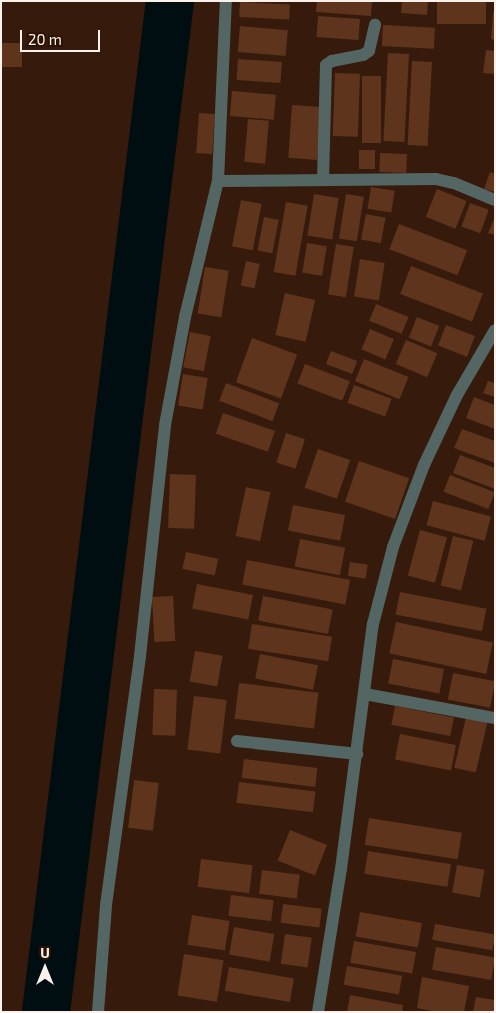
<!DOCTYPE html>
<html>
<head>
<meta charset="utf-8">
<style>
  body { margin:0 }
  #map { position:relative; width:496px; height:1013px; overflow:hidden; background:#361b0c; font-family:"Exo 2",sans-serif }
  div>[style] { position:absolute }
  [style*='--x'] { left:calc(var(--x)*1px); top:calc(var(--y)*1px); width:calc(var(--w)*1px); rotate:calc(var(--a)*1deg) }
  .river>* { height:48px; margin:-24px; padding:0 24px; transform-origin:24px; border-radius:24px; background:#000d11 }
  .building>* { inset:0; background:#5e341d; transform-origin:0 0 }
  .minor>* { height:12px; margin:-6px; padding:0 6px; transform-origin:6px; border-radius:6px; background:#546663 }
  span { translate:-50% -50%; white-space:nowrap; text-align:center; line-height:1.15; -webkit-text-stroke:5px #2c1204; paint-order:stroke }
  .frame { position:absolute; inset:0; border:2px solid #fdf1eb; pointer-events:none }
  .north { position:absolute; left:20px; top:943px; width:50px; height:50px; -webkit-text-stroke:4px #2c1204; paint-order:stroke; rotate:0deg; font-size:14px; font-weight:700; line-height:20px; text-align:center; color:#fdf1eb }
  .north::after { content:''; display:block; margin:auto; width:18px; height:22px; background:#fdf1eb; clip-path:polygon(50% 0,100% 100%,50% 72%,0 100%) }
  .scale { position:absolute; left:20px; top:30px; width:80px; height:22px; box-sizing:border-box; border:2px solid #fdf1eb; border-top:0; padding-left:6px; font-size:15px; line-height:18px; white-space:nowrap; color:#fdf1eb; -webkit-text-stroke:4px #2c1204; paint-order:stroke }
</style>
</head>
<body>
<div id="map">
  <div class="river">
    <i style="--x:46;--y:1012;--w:1019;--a:-83.01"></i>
  </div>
  <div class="building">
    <i style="clip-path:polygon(317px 1px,372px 1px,371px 16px,316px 12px)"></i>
    <i style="clip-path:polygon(402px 1px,428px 1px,427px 15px,401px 13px)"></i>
    <i style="left:437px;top:1px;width:49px;height:23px"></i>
    <i style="left:240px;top:2px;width:50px;height:15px;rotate:3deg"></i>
    <i style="clip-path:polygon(493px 12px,495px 13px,495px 40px,491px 39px)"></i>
    <i style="left:318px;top:16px;width:42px;height:21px;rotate:4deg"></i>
    <i style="left:383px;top:25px;width:52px;height:21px;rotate:3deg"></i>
    <i style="left:240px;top:26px;width:48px;height:26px;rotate:5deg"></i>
    <i style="left:1px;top:43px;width:21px;height:24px"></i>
    <i style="clip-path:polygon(486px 50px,495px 51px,495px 74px,483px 73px)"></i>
    <i style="left:388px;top:53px;width:21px;height:88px;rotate:3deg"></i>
    <i style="left:238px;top:59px;width:44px;height:21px;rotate:4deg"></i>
    <i style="left:412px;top:61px;width:20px;height:84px;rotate:3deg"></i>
    <i style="left:335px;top:73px;width:25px;height:63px;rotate:2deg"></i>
    <i style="left:362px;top:76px;width:19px;height:67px"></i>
    <i style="left:232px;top:91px;width:44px;height:25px;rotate:5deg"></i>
    <i style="left:292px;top:105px;width:29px;height:53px;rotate:4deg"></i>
    <i style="left:199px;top:113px;width:16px;height:40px;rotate:4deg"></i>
    <i style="left:248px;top:119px;width:21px;height:43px;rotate:5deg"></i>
    <i style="left:359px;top:150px;width:16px;height:19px"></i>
    <i style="left:380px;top:153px;width:27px;height:19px;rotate:2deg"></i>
    <i style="clip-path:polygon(490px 172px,495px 174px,495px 192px,484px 189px)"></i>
    <i style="left:371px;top:187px;width:24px;height:22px;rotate:9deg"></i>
    <i style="left:437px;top:189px;width:32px;height:30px;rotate:22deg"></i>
    <i style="left:314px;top:194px;width:25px;height:42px;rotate:9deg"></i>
    <i style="left:346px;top:194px;width:18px;height:45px;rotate:9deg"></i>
    <i style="left:241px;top:200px;width:21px;height:47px;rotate:11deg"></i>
    <i style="left:286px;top:202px;width:22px;height:71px;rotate:10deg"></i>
    <i style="left:470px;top:203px;width:20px;height:25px;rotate:20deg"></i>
    <i style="left:366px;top:214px;width:20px;height:26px;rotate:11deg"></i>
    <i style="left:264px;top:217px;width:15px;height:34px;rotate:11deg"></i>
    <i style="clip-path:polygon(495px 217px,495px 235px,488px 233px)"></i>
    <i style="left:399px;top:224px;width:73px;height:27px;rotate:21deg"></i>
    <i style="left:307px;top:243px;width:20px;height:30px;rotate:9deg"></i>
    <i style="left:336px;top:244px;width:18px;height:51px;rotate:9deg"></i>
    <i style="left:360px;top:259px;width:25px;height:38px;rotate:9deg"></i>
    <i style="left:246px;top:261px;width:14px;height:25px;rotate:12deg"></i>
    <i style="left:411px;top:266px;width:77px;height:30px;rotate:21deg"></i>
    <i style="left:205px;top:267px;width:24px;height:47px;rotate:9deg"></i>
    <i style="left:285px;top:293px;width:31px;height:43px;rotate:13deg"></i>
    <i style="left:376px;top:304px;width:35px;height:18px;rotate:22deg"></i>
    <i style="left:417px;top:317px;width:24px;height:22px;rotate:22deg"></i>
    <i style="left:446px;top:325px;width:31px;height:22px;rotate:21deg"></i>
    <i style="left:370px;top:329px;width:26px;height:22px;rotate:23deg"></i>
    <i style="left:190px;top:332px;width:21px;height:36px;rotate:11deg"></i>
    <i style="left:252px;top:338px;width:48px;height:47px;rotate:20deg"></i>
    <i style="left:406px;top:340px;width:34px;height:26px;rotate:23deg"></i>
    <i style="left:331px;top:351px;width:28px;height:14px;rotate:21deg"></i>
    <i style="left:364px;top:359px;width:48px;height:24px;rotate:22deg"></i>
    <i style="left:305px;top:364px;width:48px;height:21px;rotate:21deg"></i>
    <i style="left:183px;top:374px;width:25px;height:32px;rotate:9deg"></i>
    <i style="clip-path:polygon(488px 381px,495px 383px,495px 397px,483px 393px)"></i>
    <i style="left:226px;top:383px;width:57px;height:19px;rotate:21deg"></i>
    <i style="left:354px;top:385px;width:40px;height:19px;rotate:20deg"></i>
    <i style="clip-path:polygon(474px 397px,495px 405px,495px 429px,466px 418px)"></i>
    <i style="left:223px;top:413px;width:55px;height:22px;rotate:19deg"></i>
    <i style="clip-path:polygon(462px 429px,495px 441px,495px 463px,454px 448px)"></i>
    <i style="left:286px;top:433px;width:20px;height:31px;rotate:18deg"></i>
    <i style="left:318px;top:449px;width:34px;height:41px;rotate:19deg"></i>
    <i style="clip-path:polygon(460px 455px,495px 468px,495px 489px,453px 473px)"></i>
    <i style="left:359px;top:461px;width:53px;height:43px;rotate:19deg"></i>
    <i style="left:170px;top:474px;width:26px;height:54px;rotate:2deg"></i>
    <i style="left:450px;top:475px;width:48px;height:18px;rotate:21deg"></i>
    <i style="left:246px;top:487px;width:25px;height:50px;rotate:12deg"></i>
    <i style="left:433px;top:501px;width:60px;height:25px;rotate:15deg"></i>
    <i style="left:293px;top:505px;width:53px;height:26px;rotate:11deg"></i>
    <i style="left:420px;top:530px;width:28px;height:47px;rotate:15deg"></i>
    <i style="left:453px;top:536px;width:21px;height:51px;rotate:14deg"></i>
    <i style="left:300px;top:539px;width:46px;height:28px;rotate:11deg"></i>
    <i style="left:186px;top:552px;width:33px;height:17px;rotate:12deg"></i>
    <i style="left:247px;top:560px;width:105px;height:25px;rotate:11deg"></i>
    <i style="left:350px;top:562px;width:18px;height:14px;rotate:9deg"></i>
    <i style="left:197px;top:584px;width:57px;height:25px;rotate:11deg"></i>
    <i style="left:400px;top:592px;width:88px;height:23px;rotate:11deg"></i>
    <i style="left:173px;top:596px;width:45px;height:21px;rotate:87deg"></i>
    <i style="left:263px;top:596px;width:71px;height:25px;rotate:11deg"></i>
    <i style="left:396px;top:622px;width:99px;height:32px;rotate:12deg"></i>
    <i style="left:252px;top:624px;width:81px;height:25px;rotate:9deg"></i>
    <i style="left:195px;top:651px;width:28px;height:31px;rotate:10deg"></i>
    <i style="left:260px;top:654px;width:59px;height:25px;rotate:11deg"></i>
    <i style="left:393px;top:659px;width:52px;height:25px;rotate:11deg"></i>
    <i style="left:453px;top:673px;width:43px;height:27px;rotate:11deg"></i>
    <i style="left:239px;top:683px;width:80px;height:36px;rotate:7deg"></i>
    <i style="left:154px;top:689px;width:23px;height:46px;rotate:2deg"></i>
    <i style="left:194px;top:696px;width:33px;height:54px;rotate:7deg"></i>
    <i style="left:395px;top:706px;width:60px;height:19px;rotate:11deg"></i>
    <i style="left:466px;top:717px;width:22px;height:52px;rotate:13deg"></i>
    <i style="left:400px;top:734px;width:57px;height:26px;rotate:11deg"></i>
    <i style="left:244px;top:759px;width:74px;height:19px;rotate:7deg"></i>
    <i style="left:134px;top:780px;width:25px;height:48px;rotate:7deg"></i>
    <i style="left:239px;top:782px;width:77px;height:21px;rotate:7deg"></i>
    <i style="left:369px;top:818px;width:94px;height:27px;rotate:9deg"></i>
    <i style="left:290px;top:830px;width:40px;height:33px;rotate:22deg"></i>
    <i style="left:368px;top:851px;width:84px;height:23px;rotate:9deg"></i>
    <i style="left:201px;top:859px;width:52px;height:28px;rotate:7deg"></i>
    <i style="left:457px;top:865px;width:28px;height:28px;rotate:10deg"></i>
    <i style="left:262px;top:870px;width:38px;height:24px;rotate:7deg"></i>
    <i style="left:231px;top:895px;width:43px;height:21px;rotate:7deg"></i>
    <i style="left:283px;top:904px;width:39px;height:19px;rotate:7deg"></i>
    <i style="left:360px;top:912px;width:63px;height:25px;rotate:10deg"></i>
    <i style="left:192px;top:915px;width:38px;height:30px;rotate:9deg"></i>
    <i style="left:435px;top:924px;width:61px;height:16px;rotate:10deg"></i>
    <i style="left:234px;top:927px;width:41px;height:28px;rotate:10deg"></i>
    <i style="left:285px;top:934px;width:27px;height:30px;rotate:8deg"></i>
    <i style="left:354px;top:941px;width:63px;height:22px;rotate:10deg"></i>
    <i style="left:436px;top:947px;width:60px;height:23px;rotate:10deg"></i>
    <i style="left:184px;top:954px;width:40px;height:42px;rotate:9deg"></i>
    <i style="left:347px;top:966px;width:56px;height:19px;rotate:10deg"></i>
    <i style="left:229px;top:967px;width:66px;height:24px;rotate:10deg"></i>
    <i style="clip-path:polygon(422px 977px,469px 986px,464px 1012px,436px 1012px,417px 1008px)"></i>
    <i style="clip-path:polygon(350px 995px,403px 1005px,402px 1012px,347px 1012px)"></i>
    <i style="clip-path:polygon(476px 997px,495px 1000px,495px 1012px,473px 1012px)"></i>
  </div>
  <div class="minor">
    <i style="--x:323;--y:180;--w:115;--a:-88.5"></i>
    <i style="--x:326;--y:65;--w:7;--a:-34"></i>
    <i style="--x:332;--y:61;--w:32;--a:-11"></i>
    <i style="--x:363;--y:55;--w:7;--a:-34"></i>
    <i style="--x:369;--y:51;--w:27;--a:-77"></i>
    <i style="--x:218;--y:181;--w:218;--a:-0.5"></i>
    <i style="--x:436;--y:179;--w:18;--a:13"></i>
    <i style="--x:454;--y:183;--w:44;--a:22.5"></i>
    <i style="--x:365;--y:694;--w:132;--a:10.5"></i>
    <i style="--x:237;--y:741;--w:121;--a:6.2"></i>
    <i style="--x:98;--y:1012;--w:107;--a:-85.7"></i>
    <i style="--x:106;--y:905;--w:251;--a:-82.2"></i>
    <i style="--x:140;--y:656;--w:232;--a:-83.8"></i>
    <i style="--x:165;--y:425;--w:110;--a:-79.5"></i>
    <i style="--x:185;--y:317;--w:140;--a:-76.4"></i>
    <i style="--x:218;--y:181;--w:180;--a:-87.5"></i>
    <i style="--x:318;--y:1012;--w:145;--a:-80.9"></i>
    <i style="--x:341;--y:869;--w:247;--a:-82.6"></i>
    <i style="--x:373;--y:624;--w:80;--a:-75.4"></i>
    <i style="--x:393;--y:547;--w:88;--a:-69.3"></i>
    <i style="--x:424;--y:465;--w:77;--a:-64.8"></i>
    <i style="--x:457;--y:395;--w:75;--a:-59.7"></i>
  </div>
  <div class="frame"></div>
  <div class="north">U</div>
  <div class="scale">20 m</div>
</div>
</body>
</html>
